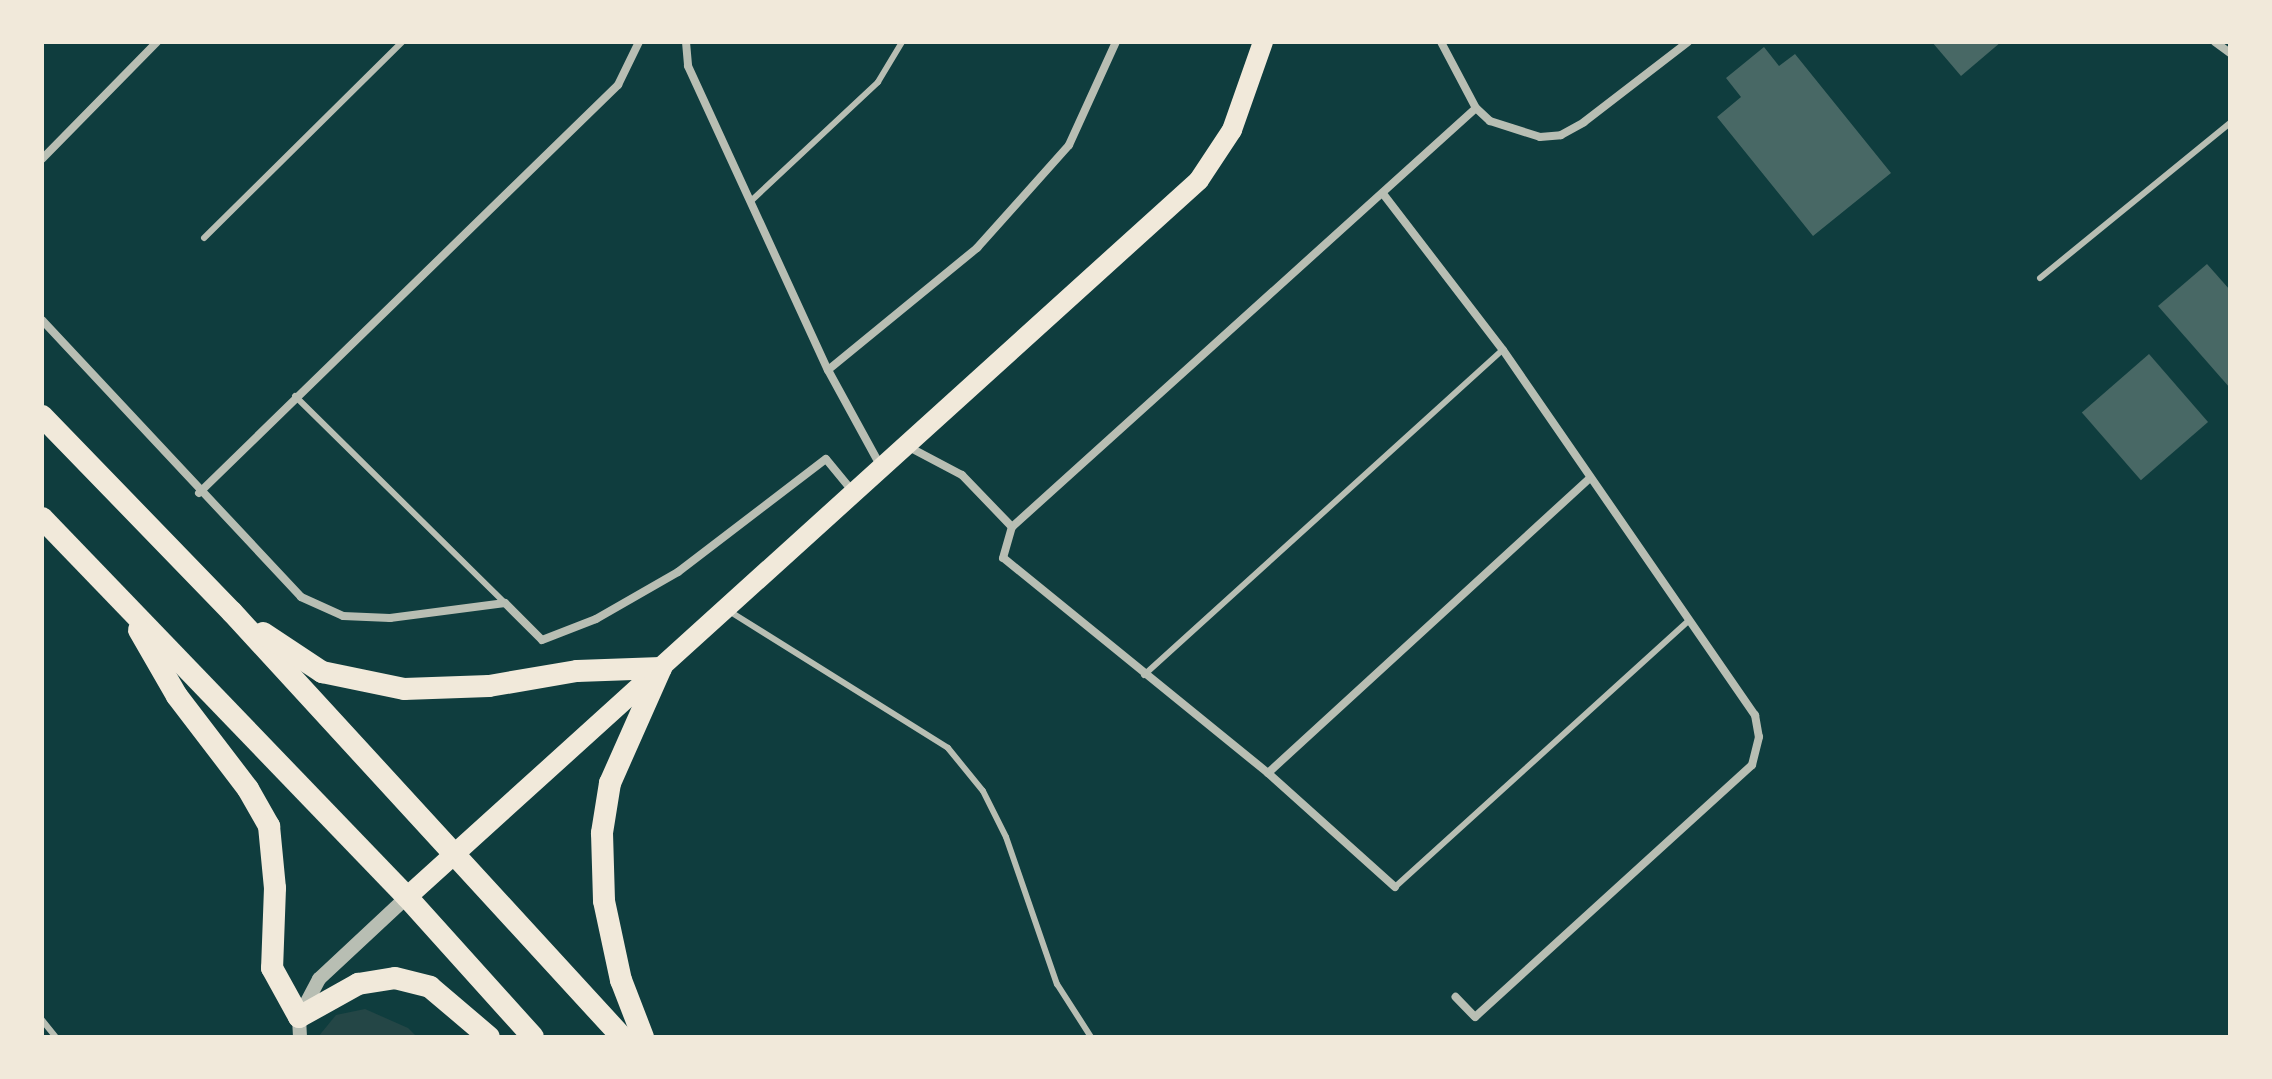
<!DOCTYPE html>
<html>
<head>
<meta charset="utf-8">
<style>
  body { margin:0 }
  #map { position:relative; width:2272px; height:1079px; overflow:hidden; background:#0f3d3e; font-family:Montserrat,sans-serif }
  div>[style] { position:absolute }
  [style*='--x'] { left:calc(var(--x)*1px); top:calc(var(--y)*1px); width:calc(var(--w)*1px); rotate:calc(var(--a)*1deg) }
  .green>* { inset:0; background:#244646 }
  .building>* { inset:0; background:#486865; transform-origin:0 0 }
  .service>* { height:6px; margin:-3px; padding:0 3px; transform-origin:3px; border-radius:3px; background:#b8beb3 }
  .minor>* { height:8px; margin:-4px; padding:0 4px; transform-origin:4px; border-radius:4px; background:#b8beb3 }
  .tertiary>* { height:14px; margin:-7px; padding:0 7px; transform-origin:7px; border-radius:7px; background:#b8beb3 }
  .primary>* { height:20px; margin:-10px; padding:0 10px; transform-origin:10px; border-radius:10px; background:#f1e9da }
  .trunk>* { height:22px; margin:-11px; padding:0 11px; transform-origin:11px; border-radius:11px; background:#f1e9da }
  span { translate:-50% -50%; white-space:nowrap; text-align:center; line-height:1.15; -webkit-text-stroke:6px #f1e9da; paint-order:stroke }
  .frame { position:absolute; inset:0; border:44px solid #f1e9da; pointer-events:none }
</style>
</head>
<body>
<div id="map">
  <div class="green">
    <i style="clip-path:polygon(365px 1009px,408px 1028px,417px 1037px,318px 1037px,336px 1015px)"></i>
  </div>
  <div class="building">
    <i style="clip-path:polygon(1932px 42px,2001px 42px,1961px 76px)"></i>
    <i style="clip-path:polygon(1764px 47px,1779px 66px,1795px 54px,1891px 173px,1813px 236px,1717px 117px,1741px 97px,1726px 78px)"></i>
    <i style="clip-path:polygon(2207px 264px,2230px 290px,2230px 388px,2158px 306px)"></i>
    <i style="left:2149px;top:354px;width:90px;height:89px;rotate:49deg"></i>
  </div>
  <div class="service">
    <i style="--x:751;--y:201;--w:174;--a:-43.1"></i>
    <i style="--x:878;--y:82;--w:47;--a:-59"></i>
    <i style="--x:204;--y:238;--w:279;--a:-44.7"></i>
    <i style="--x:2040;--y:278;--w:245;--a:-39.2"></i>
    <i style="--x:295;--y:396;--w:295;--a:44.6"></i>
    <i style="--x:729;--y:611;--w:258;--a:32"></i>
    <i style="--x:948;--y:748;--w:55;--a:50.9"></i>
    <i style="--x:983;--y:791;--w:51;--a:63.4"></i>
    <i style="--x:1006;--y:837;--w:156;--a:70.9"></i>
    <i style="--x:1057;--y:984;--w:63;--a:57.3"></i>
    <i style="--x:1144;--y:675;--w:484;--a:-42.2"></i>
    <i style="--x:1395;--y:887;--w:397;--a:-42.2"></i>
    <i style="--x:42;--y:1020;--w:22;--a:51"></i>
  </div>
  <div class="minor">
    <i style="--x:686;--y:42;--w:24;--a:85"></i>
    <i style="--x:688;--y:66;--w:335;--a:65.3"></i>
    <i style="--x:828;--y:370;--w:108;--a:61.3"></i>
    <i style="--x:1441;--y:42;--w:75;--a:62.1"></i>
    <i style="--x:1476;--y:108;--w:19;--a:43"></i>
    <i style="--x:1490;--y:121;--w:52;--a:17.7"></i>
    <i style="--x:1540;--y:137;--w:21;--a:-5"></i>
    <i style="--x:1561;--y:135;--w:26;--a:-29"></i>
    <i style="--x:1584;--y:122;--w:131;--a:-37.6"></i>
    <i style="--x:2215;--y:42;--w:19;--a:36"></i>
    <i style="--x:42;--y:159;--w:164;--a:-45.5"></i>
    <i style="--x:1384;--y:195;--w:195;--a:52.5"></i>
    <i style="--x:1503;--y:350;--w:444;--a:55.4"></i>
    <i style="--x:1755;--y:715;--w:22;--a:80"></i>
    <i style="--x:1759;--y:737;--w:29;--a:104"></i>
    <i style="--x:1752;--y:765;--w:374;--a:137.7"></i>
    <i style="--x:1475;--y:1017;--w:28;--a:-134"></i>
    <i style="--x:42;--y:320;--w:379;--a:46.9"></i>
    <i style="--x:301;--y:597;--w:46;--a:24.3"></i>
    <i style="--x:343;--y:616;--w:47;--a:2.4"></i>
    <i style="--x:390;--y:618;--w:116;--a:-7.4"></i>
    <i style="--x:505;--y:603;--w:52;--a:45"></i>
    <i style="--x:542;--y:640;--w:58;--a:-21.3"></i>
    <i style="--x:596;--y:619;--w:95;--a:-29.8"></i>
    <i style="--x:678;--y:572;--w:186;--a:-37.4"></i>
    <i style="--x:826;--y:459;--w:44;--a:50.5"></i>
    <i style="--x:828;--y:370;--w:193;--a:-39.3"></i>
    <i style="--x:977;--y:248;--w:138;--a:-48.2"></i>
    <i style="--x:1069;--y:145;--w:113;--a:-65.5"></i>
    <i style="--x:907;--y:446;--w:62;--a:27.8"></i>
    <i style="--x:962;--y:475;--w:72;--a:46.1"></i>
    <i style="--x:199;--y:493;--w:585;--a:-44.24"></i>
    <i style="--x:618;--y:85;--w:48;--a:-64"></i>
    <i style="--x:1268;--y:773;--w:435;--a:-42.5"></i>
    <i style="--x:1395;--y:887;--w:171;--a:-138.1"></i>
    <i style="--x:1268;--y:773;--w:341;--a:-140.9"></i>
    <i style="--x:1003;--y:558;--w:32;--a:-74"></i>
    <i style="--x:1012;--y:527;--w:625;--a:-42.08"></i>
  </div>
  <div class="tertiary">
    <i style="--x:300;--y:1037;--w:20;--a:-93"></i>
    <i style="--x:299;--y:1017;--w:43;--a:-62.2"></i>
    <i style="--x:319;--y:979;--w:120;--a:-43"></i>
  </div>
  <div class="primary">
    <i style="--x:407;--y:897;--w:1068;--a:-42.15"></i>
    <i style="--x:1199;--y:180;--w:60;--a:-56.6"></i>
    <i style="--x:1232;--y:130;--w:93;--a:-70.6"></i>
  </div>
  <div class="trunk">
    <i style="--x:42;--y:416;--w:273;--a:45.9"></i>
    <i style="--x:232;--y:612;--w:577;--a:47.46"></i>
    <i style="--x:42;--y:518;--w:526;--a:46.08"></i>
    <i style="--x:407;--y:897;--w:188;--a:48"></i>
    <i style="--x:139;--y:630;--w:76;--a:60.1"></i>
    <i style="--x:177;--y:696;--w:117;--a:52.6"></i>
    <i style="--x:248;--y:789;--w:43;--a:60.4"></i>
    <i style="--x:269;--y:826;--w:62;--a:84.5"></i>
    <i style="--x:275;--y:888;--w:80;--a:92.1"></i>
    <i style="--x:272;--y:968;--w:56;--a:61.1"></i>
    <i style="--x:299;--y:1017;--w:68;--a:-29.2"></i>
    <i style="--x:358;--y:984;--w:37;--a:-9"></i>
    <i style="--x:395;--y:978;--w:36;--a:14"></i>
    <i style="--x:430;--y:987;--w:77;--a:40.3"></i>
    <i style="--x:263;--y:633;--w:71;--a:33.5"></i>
    <i style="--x:322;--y:672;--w:84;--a:11.7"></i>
    <i style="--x:404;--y:689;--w:85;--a:-2"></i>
    <i style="--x:489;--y:686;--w:89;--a:-9.7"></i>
    <i style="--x:577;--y:671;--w:84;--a:-2"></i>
    <i style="--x:661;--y:668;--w:126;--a:113.9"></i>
    <i style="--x:610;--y:783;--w:51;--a:99.1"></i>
    <i style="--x:602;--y:833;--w:68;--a:88.3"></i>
    <i style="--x:604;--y:901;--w:81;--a:77.9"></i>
    <i style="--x:621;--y:980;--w:61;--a:68.9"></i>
  </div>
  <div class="frame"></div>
</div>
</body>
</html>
